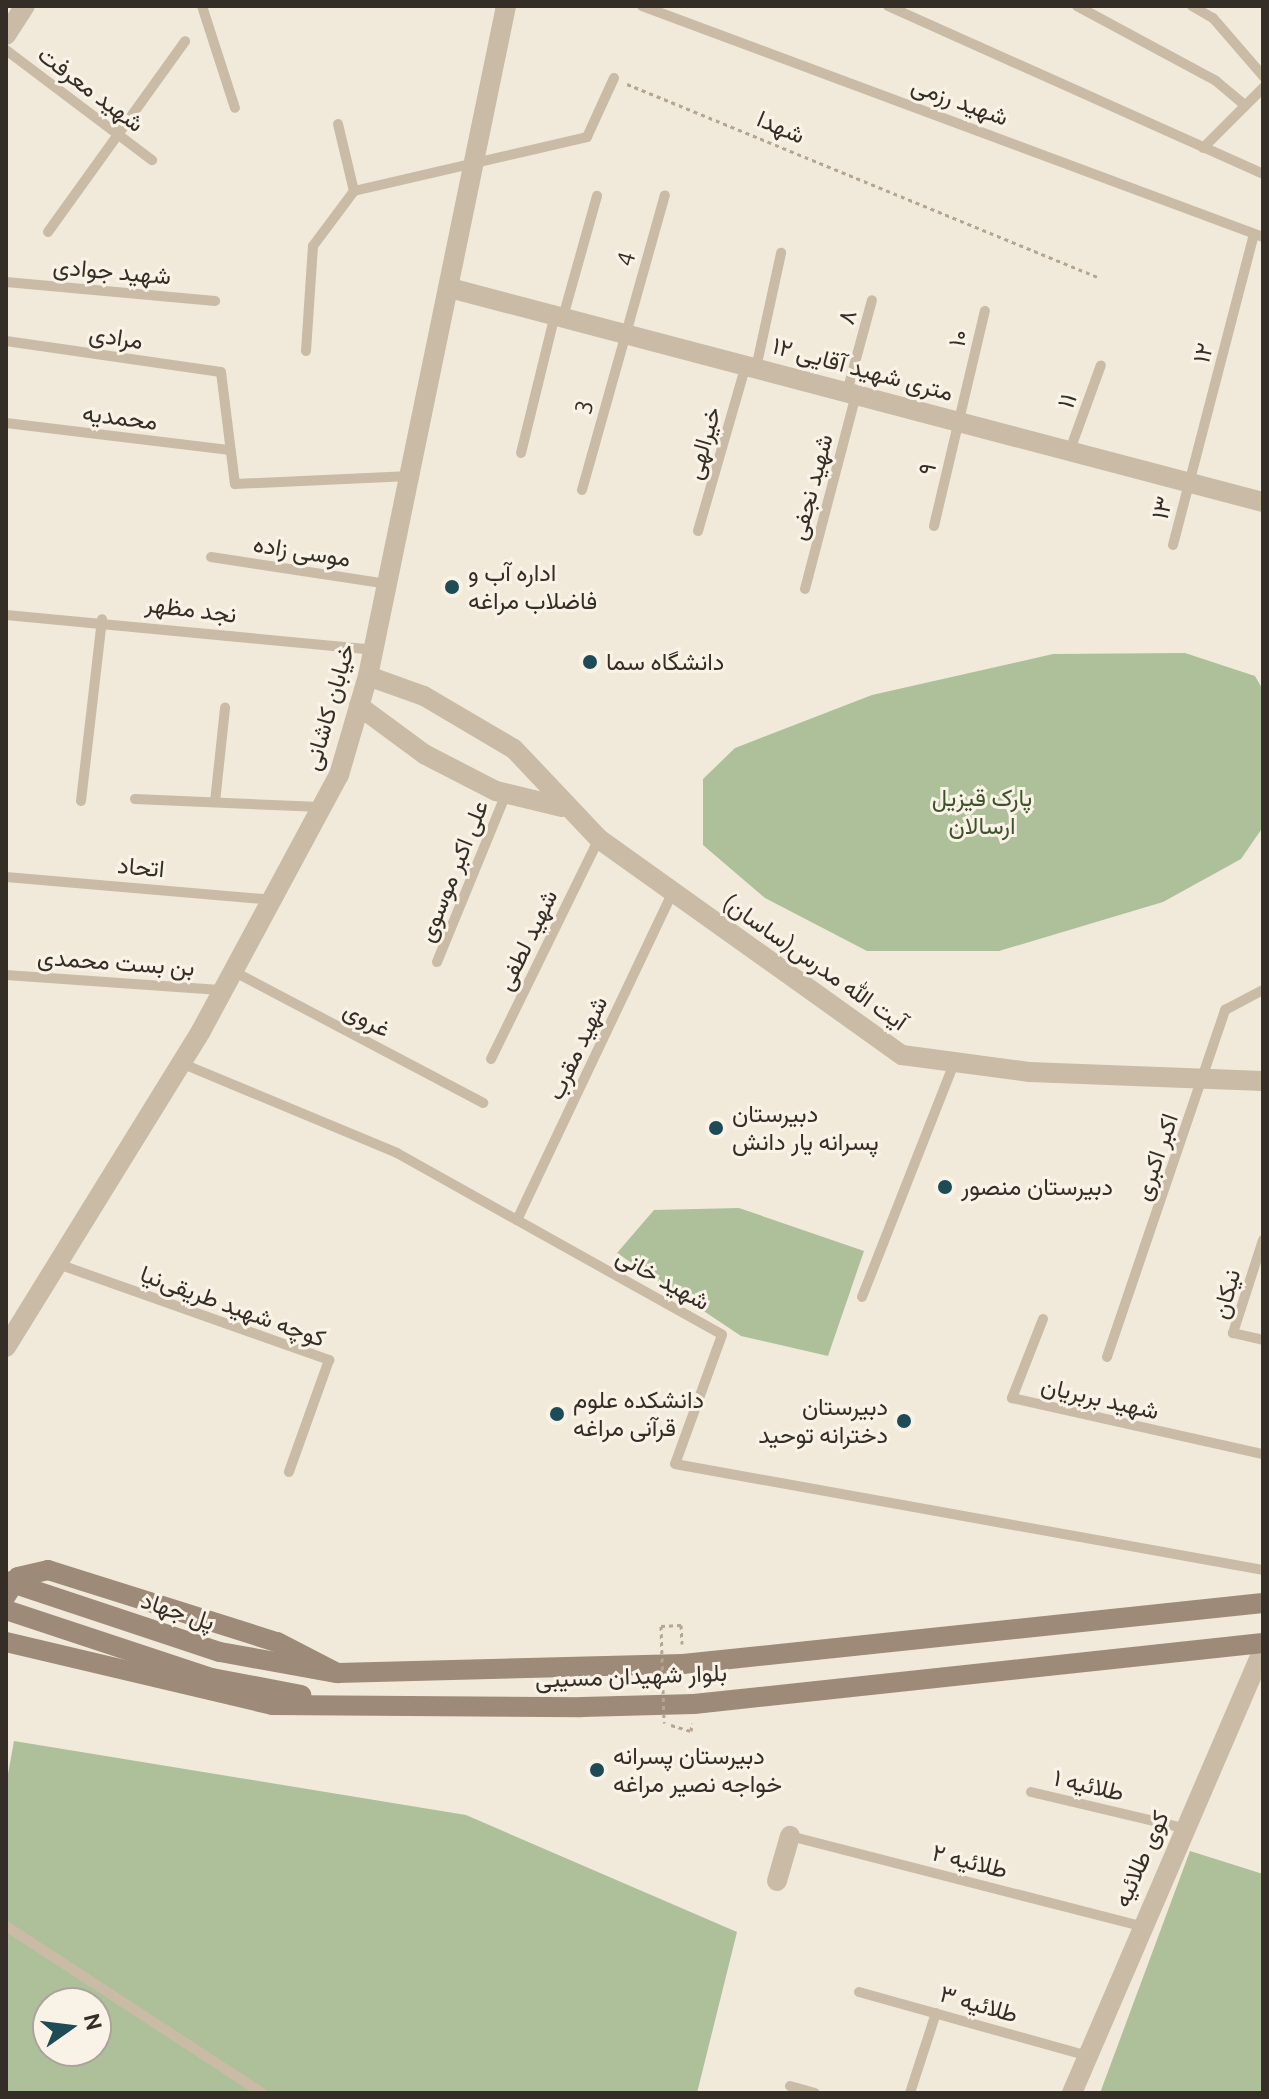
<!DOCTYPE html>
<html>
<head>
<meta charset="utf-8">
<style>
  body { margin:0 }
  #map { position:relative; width:1269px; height:2099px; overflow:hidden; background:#f1eada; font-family:Ubuntu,Vazirmatn,sans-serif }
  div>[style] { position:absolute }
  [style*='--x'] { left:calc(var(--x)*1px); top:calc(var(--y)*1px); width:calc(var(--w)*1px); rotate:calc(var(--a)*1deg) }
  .green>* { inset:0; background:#aec09a }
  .path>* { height:3px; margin-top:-1.5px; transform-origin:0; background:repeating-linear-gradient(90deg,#b5a591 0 4px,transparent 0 8px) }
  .service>* { height:10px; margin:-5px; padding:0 5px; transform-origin:5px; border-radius:5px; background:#c9bba6 }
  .minor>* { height:20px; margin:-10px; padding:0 10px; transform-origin:10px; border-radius:10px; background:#c9bba6 }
  .tertiary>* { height:20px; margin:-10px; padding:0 10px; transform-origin:10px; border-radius:10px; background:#c9bba6 }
  .secondary>* { height:20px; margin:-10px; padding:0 10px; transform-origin:10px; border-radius:10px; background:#9d8a78 }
  .path-bridge>* { height:3px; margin-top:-1.5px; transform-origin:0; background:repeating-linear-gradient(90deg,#b5a591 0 4px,transparent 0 8px) }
  .secondary-bridge>* { height:20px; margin:-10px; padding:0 10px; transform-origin:10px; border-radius:10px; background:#9d8a78 }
  .dots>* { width:22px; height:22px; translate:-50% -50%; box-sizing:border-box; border:4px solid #f9f3e7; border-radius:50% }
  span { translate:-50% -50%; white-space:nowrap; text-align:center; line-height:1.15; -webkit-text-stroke:6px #f9f3e7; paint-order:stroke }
  .street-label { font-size:24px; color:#352e27 }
  .poi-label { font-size:24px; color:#352e27 }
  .left { translate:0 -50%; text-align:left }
  .right { translate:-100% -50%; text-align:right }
  .park-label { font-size:24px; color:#3f532b }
  .frame { position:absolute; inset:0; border:8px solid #352e27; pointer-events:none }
  .north { position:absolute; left:32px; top:1987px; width:80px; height:80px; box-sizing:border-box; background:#f9f3e7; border:2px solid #aba49a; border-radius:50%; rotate:76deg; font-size:22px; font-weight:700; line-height:32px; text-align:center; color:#352e27 }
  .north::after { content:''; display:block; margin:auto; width:28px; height:36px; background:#1d4b56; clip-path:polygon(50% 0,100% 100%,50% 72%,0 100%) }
</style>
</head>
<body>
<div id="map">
  <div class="green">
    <i style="clip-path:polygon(1185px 653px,1255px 676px,1263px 690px,1263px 827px,1241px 859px,1163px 902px,999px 951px,867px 951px,765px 898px,703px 845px,703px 779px,735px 748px,872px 695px,1053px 654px)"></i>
    <i style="clip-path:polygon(739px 1208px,864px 1251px,828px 1356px,741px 1336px,617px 1253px,654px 1210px)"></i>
    <i style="clip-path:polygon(evenodd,14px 1741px,466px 1815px,737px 1932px,697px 2093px,6px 2093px,6px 1785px,14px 1741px,48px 2003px,96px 2003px,96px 2051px,48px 2051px,48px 2003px)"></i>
    <i style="clip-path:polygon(1190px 1851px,1263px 1874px,1263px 2093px,1100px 2093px)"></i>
  </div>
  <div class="path">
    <i style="--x:627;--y:84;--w:511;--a:22.3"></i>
    <i style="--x:661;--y:1626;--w:20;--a:-3"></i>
    <i style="--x:681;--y:1625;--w:19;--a:87"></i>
    <i style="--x:671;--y:1725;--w:21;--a:17"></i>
    <i style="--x:691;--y:1731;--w:8;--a:-83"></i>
  </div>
  <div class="service">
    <i style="--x:202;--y:6;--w:107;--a:72.1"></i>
    <i style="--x:642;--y:6;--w:663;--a:20.4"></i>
    <i style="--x:888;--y:6;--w:411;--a:24.1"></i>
    <i style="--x:1077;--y:6;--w:158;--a:28.3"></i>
    <i style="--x:1216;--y:81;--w:38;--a:40"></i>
    <i style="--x:1192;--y:6;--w:24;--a:30"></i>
    <i style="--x:1213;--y:18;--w:77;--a:49.2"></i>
    <i style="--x:6;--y:50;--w:183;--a:37"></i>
    <i style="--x:338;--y:124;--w:69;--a:76.6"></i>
    <i style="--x:1203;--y:148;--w:85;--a:-45"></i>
    <i style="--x:48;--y:232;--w:235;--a:-54.3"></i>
    <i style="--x:6;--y:282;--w:210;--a:5.2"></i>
    <i style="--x:563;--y:317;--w:126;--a:-74.3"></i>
    <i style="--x:6;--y:341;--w:217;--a:8.2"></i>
    <i style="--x:221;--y:372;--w:113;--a:82.9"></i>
    <i style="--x:235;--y:484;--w:175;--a:-2.6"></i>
    <i style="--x:306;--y:351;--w:105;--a:-86.2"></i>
    <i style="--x:313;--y:246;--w:69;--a:-53.3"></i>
    <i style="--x:354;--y:191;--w:239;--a:-13"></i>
    <i style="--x:587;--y:137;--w:65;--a:-65.4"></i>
    <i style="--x:756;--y:368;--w:118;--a:-77.7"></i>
    <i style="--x:847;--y:392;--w:95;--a:-74.8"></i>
    <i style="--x:6;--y:423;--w:224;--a:6.9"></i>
    <i style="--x:1070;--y:450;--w:90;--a:-70"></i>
    <i style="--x:521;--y:453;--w:142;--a:-76.2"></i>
    <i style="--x:582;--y:490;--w:306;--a:-74.3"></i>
    <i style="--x:934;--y:526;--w:221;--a:-76.7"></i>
    <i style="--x:698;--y:531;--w:173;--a:-73.9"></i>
    <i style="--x:1173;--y:545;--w:321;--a:-75.4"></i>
    <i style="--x:211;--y:557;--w:178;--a:8.7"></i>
    <i style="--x:805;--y:589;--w:202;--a:-75.3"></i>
    <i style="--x:6;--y:615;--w:369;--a:5.4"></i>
    <i style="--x:135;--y:799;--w:186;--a:2.5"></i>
    <i style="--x:81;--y:801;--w:183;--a:-83.4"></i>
    <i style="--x:215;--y:802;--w:95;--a:-83.9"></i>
    <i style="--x:6;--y:877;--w:267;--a:4.9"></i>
    <i style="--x:437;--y:962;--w:182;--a:-67.7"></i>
    <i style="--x:233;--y:971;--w:283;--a:27.8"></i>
    <i style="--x:6;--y:975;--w:218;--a:4"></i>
    <i style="--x:491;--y:1059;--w:245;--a:-63.9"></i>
    <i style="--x:181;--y:1063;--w:234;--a:22.6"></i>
    <i style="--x:397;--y:1153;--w:372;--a:29.2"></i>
    <i style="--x:722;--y:1335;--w:137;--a:110"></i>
    <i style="--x:675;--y:1464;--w:597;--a:10.22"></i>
    <i style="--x:517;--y:1220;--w:363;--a:-64.6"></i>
    <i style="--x:1263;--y:1240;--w:98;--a:107.9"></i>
    <i style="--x:1233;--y:1333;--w:31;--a:13"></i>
    <i style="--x:58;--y:1264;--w:288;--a:19.5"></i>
    <i style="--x:329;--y:1360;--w:119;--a:109.7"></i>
    <i style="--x:862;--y:1297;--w:248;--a:-68.5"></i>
    <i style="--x:1043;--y:1319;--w:85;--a:111.4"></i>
    <i style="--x:1012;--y:1398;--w:257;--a:12.6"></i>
    <i style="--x:1107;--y:1357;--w:367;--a:-71.2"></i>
    <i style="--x:1225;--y:1010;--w:43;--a:-27.8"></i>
    <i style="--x:1031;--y:1792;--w:156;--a:13.3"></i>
    <i style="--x:790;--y:1836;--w:361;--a:14.4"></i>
    <i style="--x:6;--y:1926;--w:306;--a:33.1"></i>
    <i style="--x:859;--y:1992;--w:238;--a:15.6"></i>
    <i style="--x:790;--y:2086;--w:26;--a:16"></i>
    <i style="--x:910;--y:2093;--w:84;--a:-72"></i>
  </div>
  <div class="minor">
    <i style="--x:6;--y:35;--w:35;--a:-57"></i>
    <i style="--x:450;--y:288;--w:841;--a:14.75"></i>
    <i style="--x:777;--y:1881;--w:47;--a:-73.9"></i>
    <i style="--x:1072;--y:2093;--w:483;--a:-66.7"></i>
  </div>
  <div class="tertiary">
    <i style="--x:368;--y:676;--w:59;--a:19.7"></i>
    <i style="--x:424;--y:696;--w:104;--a:30.5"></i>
    <i style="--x:514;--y:749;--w:124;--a:46.6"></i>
    <i style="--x:599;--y:839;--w:372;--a:35.5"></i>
    <i style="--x:902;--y:1055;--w:129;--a:7.6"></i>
    <i style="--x:1030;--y:1072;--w:233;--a:2.2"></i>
    <i style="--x:359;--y:706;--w:81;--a:36.4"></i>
    <i style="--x:424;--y:754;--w:81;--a:27.2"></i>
    <i style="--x:496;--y:791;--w:68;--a:13.6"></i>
    <i style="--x:6;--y:1347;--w:371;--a:-58.3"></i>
    <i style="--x:201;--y:1031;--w:291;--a:-61.7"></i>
    <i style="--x:339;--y:775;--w:103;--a:-73.7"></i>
    <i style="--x:368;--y:676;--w:684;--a:-78.36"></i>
  </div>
  <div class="secondary">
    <i style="--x:6;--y:1596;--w:22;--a:-58"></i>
    <i style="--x:18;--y:1577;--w:31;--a:-13"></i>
    <i style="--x:48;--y:1570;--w:240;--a:17.5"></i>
    <i style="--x:277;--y:1642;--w:68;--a:27.3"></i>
    <i style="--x:337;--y:1673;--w:346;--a:-1.5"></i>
    <i style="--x:683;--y:1664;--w:583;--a:-6"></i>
    <i style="--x:6;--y:1610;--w:217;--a:18.3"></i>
    <i style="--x:212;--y:1678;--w:91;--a:10.8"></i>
    <i style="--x:6;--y:1642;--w:273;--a:13.3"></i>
    <i style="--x:272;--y:1705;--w:310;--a:0.4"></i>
    <i style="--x:582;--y:1707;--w:112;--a:-1.5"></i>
    <i style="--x:694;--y:1704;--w:572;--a:-6.12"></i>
  </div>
  <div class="path-bridge">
    <i style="--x:661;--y:1626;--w:97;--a:88.2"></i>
  </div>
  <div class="secondary-bridge">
    <i style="--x:6;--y:1581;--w:225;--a:18.4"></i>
    <i style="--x:220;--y:1652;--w:119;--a:10.2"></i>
  </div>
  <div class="dots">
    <i style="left:452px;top:587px;background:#1d4b56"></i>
    <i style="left:590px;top:662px;background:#1d4b56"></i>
    <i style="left:716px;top:1128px;background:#1d4b56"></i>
    <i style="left:945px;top:1187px;background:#1d4b56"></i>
    <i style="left:557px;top:1414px;background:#1d4b56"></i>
    <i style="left:904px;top:1421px;background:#1d4b56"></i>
    <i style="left:597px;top:1770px;background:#1d4b56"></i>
  </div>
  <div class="street-label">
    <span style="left:91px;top:89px;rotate:37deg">شهید معرفت</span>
    <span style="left:960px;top:101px;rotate:20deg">شهید رزمی</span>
    <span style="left:781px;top:127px;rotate:23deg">شهدا</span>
    <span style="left:626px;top:259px;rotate:-74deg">4</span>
    <span style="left:112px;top:271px;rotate:5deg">شهید جوادی</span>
    <span style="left:847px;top:317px;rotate:-74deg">۸</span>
    <span style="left:116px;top:337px;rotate:8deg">مرادی</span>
    <span style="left:958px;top:338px;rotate:-77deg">۱۰</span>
    <span style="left:1203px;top:353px;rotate:-76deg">۱۲</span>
    <span style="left:863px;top:369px;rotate:15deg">۱۲ متری شهید آقایی</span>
    <span style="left:1067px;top:401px;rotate:-70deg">۱۱</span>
    <span style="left:584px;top:407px;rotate:-75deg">3</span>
    <span style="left:120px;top:417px;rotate:7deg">محمدیه</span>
    <span style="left:703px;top:443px;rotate:-74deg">خیرالهی</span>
    <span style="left:927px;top:469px;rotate:-77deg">۹</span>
    <span style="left:811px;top:487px;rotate:-75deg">شهید نجفی</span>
    <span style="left:1162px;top:508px;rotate:-75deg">۱۳</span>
    <span style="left:302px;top:551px;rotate:9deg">موسی زاده</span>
    <span style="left:191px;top:609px;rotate:7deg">نجد مظهر</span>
    <span style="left:329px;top:707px;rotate:-74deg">خیابان کاشانی</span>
    <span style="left:141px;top:867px;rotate:5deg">اتحاد</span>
    <span style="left:453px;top:871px;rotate:-68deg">علی اکبر موسوی</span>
    <span style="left:527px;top:940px;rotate:-64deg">شهید لطفی</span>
    <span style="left:116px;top:962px;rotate:4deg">بن بست محمدی</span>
    <span style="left:815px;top:962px;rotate:35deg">آیت الله مدرس(ساسان)</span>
    <span style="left:367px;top:1019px;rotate:28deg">غروی</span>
    <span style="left:577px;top:1048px;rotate:-65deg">شهید مقرب</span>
    <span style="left:1156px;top:1157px;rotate:-71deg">اکبر اکبری</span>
    <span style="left:663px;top:1279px;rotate:29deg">شهید خانی</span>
    <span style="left:1226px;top:1294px;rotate:-75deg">نیکان</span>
    <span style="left:233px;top:1306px;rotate:20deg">کوچه شهید طریقی‌نیا</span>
    <span style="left:1100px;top:1398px;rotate:13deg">شهید بربریان</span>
    <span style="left:178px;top:1611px;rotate:18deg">پل جهاد</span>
    <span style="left:631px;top:1676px;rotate:-2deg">بلوار شهیدان مسیبی</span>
    <span style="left:1089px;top:1785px;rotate:13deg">طلائیه ۱</span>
    <span style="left:1141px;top:1859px;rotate:-66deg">کوی طلائیه</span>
    <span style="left:970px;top:1861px;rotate:14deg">طلائیه ۲</span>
    <span style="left:979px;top:2004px;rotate:16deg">طلائیه ۳</span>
  </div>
  <div class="poi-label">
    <span class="left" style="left:468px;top:587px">اداره آب و<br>فاضلاب مراغه</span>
    <span class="left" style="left:606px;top:662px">دانشگاه سما</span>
    <span class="left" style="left:732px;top:1128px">دبیرستان<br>پسرانه یار دانش</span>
    <span class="left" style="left:961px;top:1187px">دبیرستان منصور</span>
    <span class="left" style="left:573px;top:1414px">دانشکده علوم<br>قرآنی مراغه</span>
    <span class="right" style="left:888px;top:1421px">دبیرستان<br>دخترانه توحید</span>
    <span class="left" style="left:613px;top:1770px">دبیرستان پسرانه<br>خواجه نصیر مراغه</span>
  </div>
  <div class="park-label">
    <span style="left:982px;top:812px">پارک قیزیل<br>ارسالان</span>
  </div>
  <div class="frame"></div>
  <div class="north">N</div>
</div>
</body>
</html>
